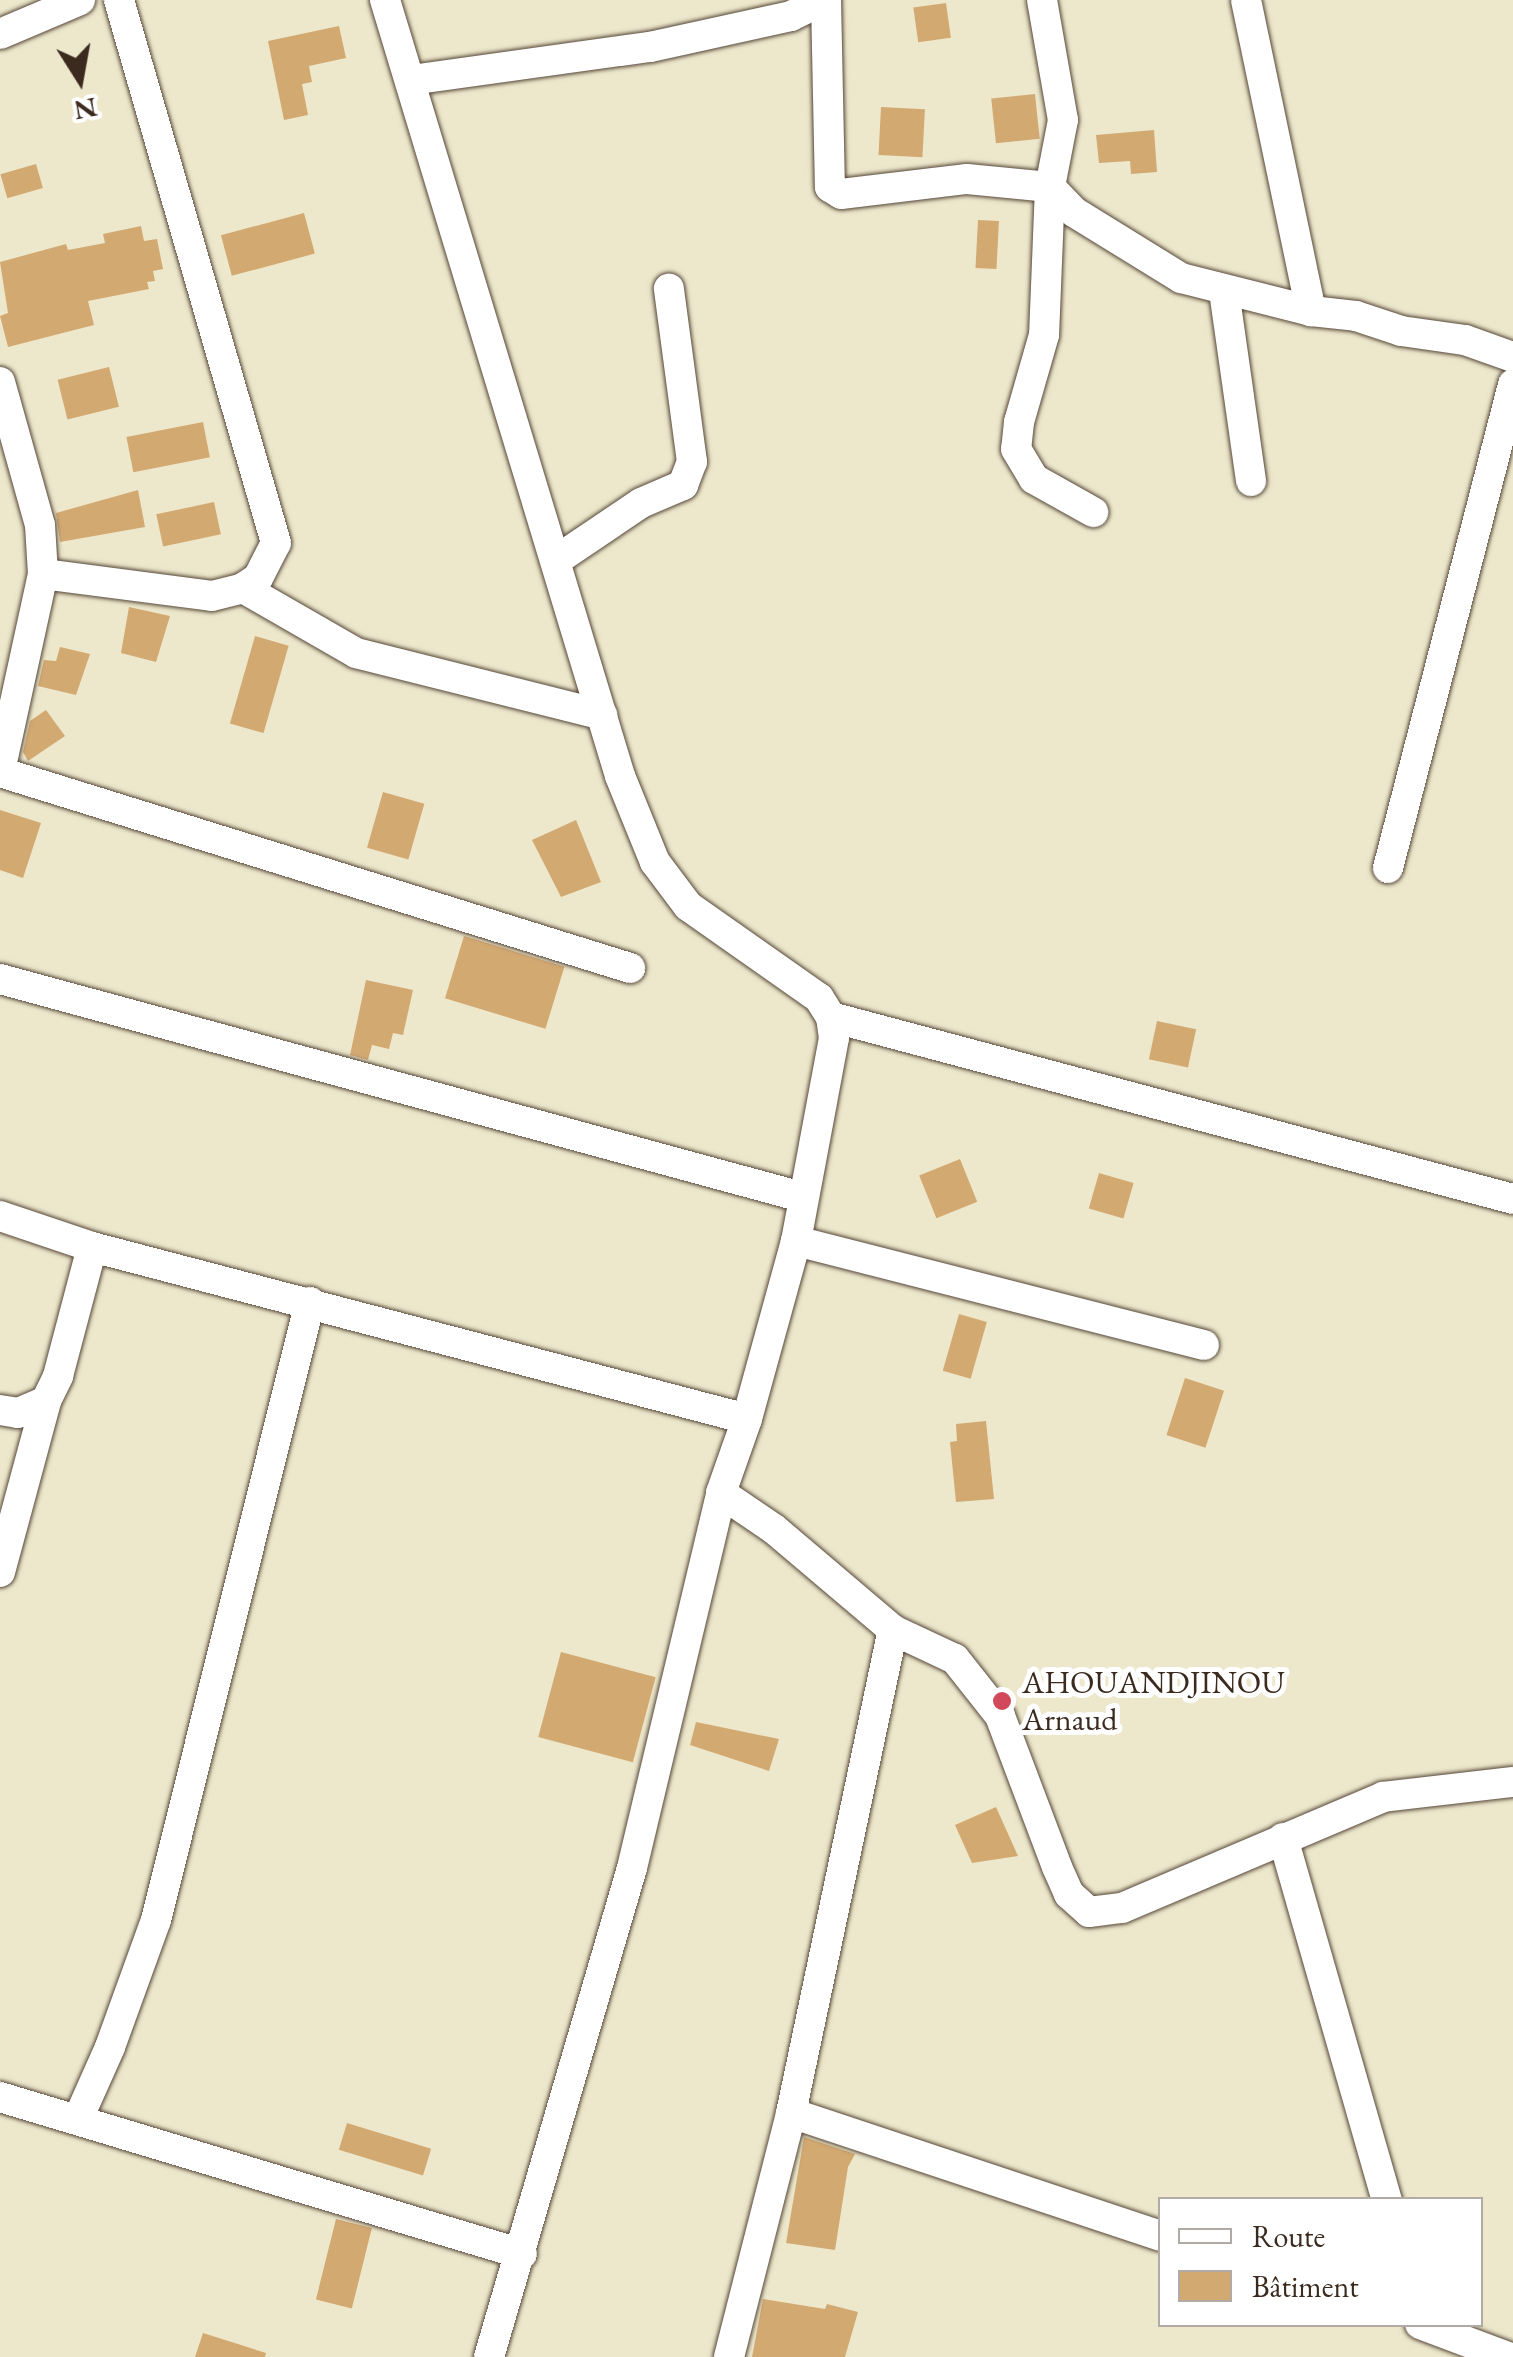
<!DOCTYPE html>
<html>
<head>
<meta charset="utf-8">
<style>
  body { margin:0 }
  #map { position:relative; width:1513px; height:2357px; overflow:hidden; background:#ede8cc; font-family:"EB Garamond",serif }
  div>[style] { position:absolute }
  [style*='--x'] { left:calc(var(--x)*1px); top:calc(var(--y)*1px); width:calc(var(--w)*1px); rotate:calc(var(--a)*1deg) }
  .building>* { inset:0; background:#d3a972; transform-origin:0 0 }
  .roads { filter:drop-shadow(0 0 2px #564638) drop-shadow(0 0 2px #564638) }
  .street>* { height:30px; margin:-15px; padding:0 15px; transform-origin:15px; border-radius:15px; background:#fff }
  .dots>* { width:28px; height:28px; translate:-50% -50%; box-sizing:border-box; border:5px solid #fff; border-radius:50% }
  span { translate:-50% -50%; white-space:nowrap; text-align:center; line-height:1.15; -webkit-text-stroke:10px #fff; paint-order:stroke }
  .poi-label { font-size:32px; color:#3b2a1e }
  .left { translate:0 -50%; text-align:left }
  .legend { position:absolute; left:1158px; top:2197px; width:325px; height:130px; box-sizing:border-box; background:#fff; border:2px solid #b1aaa5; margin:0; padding:12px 18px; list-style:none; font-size:30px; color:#3b2a1e }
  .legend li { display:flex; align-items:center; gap:20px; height:50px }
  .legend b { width:50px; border:2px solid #b1aaa5 }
  .north { position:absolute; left:30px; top:30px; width:100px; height:100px; -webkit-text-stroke:8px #fff; paint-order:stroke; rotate:169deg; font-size:28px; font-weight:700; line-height:40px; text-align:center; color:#3b2a1e }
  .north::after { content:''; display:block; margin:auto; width:35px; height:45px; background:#3b2a1e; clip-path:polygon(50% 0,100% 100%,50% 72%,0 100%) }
</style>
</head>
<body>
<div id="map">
  <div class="building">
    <i style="left:946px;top:3px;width:35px;height:33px;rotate:82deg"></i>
    <i style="clip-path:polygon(339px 26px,346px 58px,309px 66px,312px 82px,302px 84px,308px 115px,284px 120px,268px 41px)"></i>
    <i style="left:1035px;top:94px;width:45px;height:44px;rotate:84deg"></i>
    <i style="left:881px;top:107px;width:44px;height:48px;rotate:3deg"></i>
    <i style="clip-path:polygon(1154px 130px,1157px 172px,1131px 174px,1130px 161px,1099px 163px,1096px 135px)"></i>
    <i style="left:36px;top:164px;width:25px;height:37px;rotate:74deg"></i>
    <i style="left:304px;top:213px;width:42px;height:86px;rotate:75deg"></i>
    <i style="left:978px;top:220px;width:21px;height:48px;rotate:3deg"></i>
    <i style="clip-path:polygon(141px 226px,144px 241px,157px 239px,163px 269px,153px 271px,155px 281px,147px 282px,149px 289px,88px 301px,94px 325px,8px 347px,0 316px,8px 313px,0 262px,66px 244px,68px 250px,105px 243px,103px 234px)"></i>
    <i style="left:109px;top:367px;width:41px;height:53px;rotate:76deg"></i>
    <i style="left:203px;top:422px;width:36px;height:78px;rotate:79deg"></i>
    <i style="clip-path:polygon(138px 490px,145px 527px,60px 542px,56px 513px)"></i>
    <i style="left:214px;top:502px;width:33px;height:59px;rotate:78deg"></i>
    <i style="clip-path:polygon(129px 607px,170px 616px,156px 662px,121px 653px)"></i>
    <i style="left:255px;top:636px;width:35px;height:91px;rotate:16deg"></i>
    <i style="clip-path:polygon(60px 647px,90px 654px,76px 695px,38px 686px,44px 660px,56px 661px)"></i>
    <i style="clip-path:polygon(46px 710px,65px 736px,28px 761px,23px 752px,30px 721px)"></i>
    <i style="left:383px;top:792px;width:43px;height:58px;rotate:16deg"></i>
    <i style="clip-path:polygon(0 810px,41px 823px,23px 878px,0 870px)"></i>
    <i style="clip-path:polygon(576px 820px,601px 882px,561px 897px,532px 840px)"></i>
    <i style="left:464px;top:936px;width:105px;height:65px;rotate:17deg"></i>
    <i style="clip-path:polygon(366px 980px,413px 990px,403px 1035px,393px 1033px,389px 1049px,372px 1045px,368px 1060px,350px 1055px)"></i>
    <i style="left:1157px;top:1021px;width:40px;height:39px;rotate:12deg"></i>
    <i style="left:960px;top:1159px;width:46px;height:44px;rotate:68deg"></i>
    <i style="left:1099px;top:1173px;width:36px;height:37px;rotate:16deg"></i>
    <i style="left:959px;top:1314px;width:29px;height:59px;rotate:16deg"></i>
    <i style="left:1185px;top:1378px;width:41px;height:60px;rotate:18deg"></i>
    <i style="clip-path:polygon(986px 1421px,994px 1499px,956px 1502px,950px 1442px,957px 1441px,956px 1424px)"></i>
    <i style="left:561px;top:1652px;width:98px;height:88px;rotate:15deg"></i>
    <i style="clip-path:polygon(696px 1722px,779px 1739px,769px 1771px,690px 1745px)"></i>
    <i style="clip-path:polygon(996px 1807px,1018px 1856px,972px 1863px,955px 1825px)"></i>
    <i style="left:347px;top:2123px;width:88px;height:28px;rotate:17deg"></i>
    <i style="clip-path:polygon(804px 2137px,855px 2154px,848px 2167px,835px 2250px,786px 2243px)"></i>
    <i style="left:336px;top:2219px;width:37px;height:83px;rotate:14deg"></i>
    <i style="clip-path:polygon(763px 2299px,825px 2309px,827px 2304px,858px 2312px,845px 2357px,752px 2357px)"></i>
    <i style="clip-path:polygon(203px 2333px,266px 2353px,265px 2357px,195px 2357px)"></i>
  </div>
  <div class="roads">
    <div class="street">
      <i style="--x:385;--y:0;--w:811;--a:73.15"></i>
      <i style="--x:620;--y:776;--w:93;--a:67.9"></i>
      <i style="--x:655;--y:862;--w:55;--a:53.1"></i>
      <i style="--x:688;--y:906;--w:160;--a:35.1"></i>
      <i style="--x:819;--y:998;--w:22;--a:58"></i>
      <i style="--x:831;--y:1017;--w:21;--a:82"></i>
      <i style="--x:834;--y:1038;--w:207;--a:100.6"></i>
      <i style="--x:796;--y:1241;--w:185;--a:105.4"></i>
      <i style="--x:747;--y:1419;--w:78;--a:109.4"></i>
      <i style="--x:721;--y:1493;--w:64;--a:34.2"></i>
      <i style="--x:774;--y:1529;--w:156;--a:40.3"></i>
      <i style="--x:893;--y:1630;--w:68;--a:25.1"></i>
      <i style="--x:955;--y:1659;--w:73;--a:51.7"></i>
      <i style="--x:1000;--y:1716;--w:161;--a:69.3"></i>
      <i style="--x:1057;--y:1867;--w:30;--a:66"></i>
      <i style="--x:1069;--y:1894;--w:27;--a:42"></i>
      <i style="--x:1089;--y:1912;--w:33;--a:-7"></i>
      <i style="--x:1122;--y:1908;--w:284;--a:-23"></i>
      <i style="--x:1383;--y:1797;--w:131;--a:-6.6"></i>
      <i style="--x:826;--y:0;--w:187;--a:88.8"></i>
      <i style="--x:830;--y:187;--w:13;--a:32"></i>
      <i style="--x:841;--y:194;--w:127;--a:-6.8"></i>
      <i style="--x:967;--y:179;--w:83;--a:5.5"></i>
      <i style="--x:1050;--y:187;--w:148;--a:92.3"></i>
      <i style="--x:1044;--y:335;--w:91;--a:106"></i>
      <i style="--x:1019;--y:422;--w:27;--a:96"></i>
      <i style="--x:1016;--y:449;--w:35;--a:59"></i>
      <i style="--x:1034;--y:479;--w:68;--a:29.2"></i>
      <i style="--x:1042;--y:0;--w:122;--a:80.1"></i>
      <i style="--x:1063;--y:120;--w:68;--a:101"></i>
      <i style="--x:1050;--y:187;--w:35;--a:46"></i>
      <i style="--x:1074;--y:212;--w:126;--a:31.7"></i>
      <i style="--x:1181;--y:278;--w:134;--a:14.2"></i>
      <i style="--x:1311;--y:311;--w:45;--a:6.3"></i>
      <i style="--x:1356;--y:316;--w:47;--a:18.4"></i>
      <i style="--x:1401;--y:331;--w:65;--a:8"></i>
      <i style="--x:1465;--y:340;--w:51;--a:19.5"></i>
      <i style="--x:1246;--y:0;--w:318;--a:78.2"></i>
      <i style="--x:0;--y:34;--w:87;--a:-23"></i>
      <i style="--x:411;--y:80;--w:241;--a:-7.9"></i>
      <i style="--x:650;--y:47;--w:144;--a:-12.4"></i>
      <i style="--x:791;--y:16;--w:37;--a:-26"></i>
      <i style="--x:1224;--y:291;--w:192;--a:81.9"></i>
      <i style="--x:0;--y:382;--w:148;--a:74.4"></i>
      <i style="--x:40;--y:525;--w:49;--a:86.5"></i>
      <i style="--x:43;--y:574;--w:202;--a:102.3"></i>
      <i style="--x:558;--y:559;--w:100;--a:-34"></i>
      <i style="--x:641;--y:503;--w:46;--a:-23.2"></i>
      <i style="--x:683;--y:485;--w:25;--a:-69"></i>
      <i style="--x:692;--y:462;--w:175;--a:-97.6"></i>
      <i style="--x:43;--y:574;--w:170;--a:7.4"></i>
      <i style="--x:212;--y:596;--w:32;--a:-14"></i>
      <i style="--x:243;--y:588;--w:18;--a:-34"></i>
      <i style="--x:258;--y:578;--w:39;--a:-63"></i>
      <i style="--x:276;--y:543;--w:565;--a:-106.13"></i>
      <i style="--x:243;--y:588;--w:130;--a:29.9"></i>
      <i style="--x:356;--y:653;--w:254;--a:14.1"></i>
      <i style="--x:0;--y:772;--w:660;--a:17.28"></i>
      <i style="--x:1388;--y:868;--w:500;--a:-75.5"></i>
      <i style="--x:0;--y:979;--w:831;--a:15.21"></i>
      <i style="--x:831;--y:1017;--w:706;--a:14.94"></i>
      <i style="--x:0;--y:1216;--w:97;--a:18.6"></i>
      <i style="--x:92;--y:1247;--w:677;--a:14.71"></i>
      <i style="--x:796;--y:1241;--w:421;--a:14.3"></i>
      <i style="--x:0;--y:1410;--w:18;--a:9"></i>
      <i style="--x:18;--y:1413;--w:30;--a:-23"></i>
      <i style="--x:46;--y:1401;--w:28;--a:-64"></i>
      <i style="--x:58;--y:1376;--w:133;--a:-75.2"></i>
      <i style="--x:0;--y:1572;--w:177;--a:-74.9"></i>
      <i style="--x:1283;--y:1838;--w:377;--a:74"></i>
      <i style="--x:0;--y:2097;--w:545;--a:16.74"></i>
      <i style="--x:791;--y:2113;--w:389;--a:18.4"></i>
      <i style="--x:78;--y:2119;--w:79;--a:-66"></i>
      <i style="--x:110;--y:2047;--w:135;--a:-70.1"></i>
      <i style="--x:156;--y:1920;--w:637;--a:-76.01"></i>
      <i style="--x:1420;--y:2324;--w:94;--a:20.6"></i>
      <i style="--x:489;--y:2357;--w:509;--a:-73.7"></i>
      <i style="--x:632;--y:1868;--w:385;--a:-76.6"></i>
      <i style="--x:729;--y:2357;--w:252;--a:-75.7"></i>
      <i style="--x:791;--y:2113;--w:494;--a:-78.1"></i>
    </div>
  </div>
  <div class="dots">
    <i style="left:1002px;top:1701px;background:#d1495b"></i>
  </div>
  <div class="poi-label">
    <span class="left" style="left:1022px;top:1701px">AHOUANDJINOU<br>Arnaud</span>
  </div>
  <ul class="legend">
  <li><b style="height:12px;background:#fff"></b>Route</li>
  <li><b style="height:28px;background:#d3a972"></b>Bâtiment</li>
  </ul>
  <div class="north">N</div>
</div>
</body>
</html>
